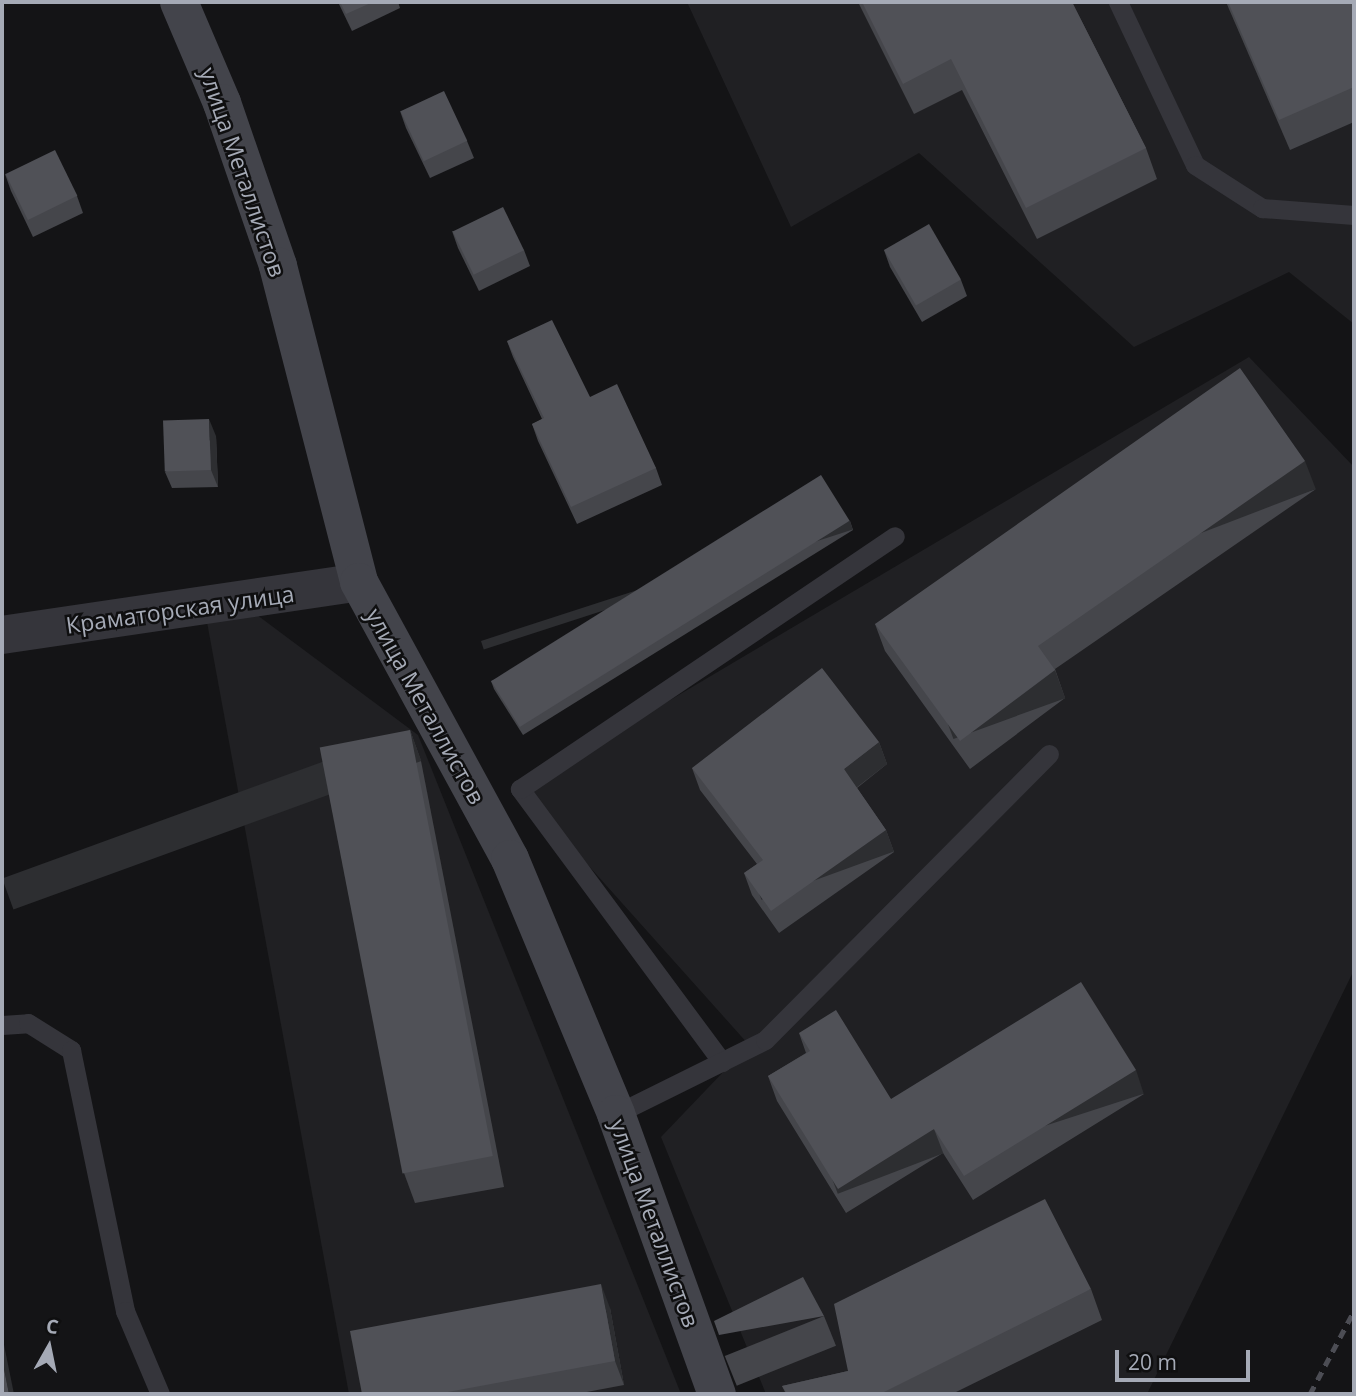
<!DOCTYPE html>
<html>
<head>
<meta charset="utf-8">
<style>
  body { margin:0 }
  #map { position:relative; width:1356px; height:1396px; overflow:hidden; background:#141416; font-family:"Open Sans",sans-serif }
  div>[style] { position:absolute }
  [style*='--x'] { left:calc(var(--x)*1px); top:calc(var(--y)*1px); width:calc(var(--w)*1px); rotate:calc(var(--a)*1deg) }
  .built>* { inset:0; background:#202023 }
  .lane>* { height:19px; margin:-9.5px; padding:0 9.5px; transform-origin:9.5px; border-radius:9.5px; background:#35353b }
  .street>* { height:38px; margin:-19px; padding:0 19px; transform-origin:19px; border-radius:19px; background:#35353b }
  .secondary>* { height:38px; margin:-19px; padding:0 19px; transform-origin:19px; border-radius:19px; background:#43444b }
  .rail>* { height:5px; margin-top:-2.5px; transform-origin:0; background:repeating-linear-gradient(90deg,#4c4d54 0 9px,transparent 0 16px) }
  .wall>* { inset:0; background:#45464b; transform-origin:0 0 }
  .shaded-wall>* { inset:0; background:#2d2e31; transform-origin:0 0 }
  .building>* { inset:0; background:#505157; transform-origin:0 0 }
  span { translate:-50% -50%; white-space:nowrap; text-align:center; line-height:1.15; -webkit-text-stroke:5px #0f0f10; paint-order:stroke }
  .street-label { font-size:23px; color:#a5aab6 }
  .frame { position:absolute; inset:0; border:4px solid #a5aab6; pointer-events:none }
  .north { position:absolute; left:14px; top:1312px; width:70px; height:70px; -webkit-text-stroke:5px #0f0f10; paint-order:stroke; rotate:9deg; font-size:19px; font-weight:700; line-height:28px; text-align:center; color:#a5aab6 }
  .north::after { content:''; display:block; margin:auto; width:24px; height:32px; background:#a5aab6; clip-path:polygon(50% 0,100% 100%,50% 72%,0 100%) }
  .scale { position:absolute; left:1115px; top:1350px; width:135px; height:32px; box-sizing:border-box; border:4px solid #a5aab6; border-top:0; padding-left:9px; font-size:21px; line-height:24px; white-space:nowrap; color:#a5aab6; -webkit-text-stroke:5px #0f0f10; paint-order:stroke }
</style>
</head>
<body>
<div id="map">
  <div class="built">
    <i style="clip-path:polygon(687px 2px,1354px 2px,1354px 324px,1289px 272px,1134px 347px,919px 153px,791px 227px)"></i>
    <i style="clip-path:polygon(1249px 357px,1354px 467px,1354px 970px,1147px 1394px,766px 1394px,661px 1137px,749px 1045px,520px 789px)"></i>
    <i style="clip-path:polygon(253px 612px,418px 735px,681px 1394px,349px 1394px,207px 622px)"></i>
  </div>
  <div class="lane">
    <i style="--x:1118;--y:2;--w:180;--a:64.7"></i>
    <i style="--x:1195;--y:165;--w:80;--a:32.7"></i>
    <i style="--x:1262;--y:208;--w:92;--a:4.4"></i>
    <i style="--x:2;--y:1025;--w:26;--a:-4"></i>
    <i style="--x:28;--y:1023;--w:51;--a:32.1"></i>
    <i style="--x:71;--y:1050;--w:267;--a:78.3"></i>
    <i style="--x:125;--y:1311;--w:90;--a:67.1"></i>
    <i style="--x:722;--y:1062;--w:340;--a:-126.5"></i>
    <i style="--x:520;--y:789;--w:452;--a:-34"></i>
    <i style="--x:616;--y:1114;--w:166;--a:-26.4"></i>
    <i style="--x:765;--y:1040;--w:403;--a:-45.2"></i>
  </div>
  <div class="street">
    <i style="--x:2;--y:635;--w:361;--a:-8.4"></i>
  </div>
  <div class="secondary">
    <i style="--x:179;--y:2;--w:110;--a:66.9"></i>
    <i style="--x:222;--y:103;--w:172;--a:71"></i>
    <i style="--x:278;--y:266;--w:326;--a:75.6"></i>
    <i style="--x:359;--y:582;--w:315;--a:61.4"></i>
    <i style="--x:510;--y:859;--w:276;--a:67.4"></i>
    <i style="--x:616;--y:1114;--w:298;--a:70.2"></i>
  </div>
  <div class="rail">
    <i style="--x:1310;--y:1394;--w:94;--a:-62.1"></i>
  </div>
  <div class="wall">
    <i style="clip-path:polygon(338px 2px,398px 2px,400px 8px,352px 31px)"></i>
    <i style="clip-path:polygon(858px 2px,1072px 2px,1146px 148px,1157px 179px,1037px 239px,962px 90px,914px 114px)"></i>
    <i style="clip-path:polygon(1226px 2px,1354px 2px,1354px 122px,1290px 150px)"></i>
    <i style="clip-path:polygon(400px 111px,467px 141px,474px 158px,430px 178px,406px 128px)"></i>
    <i style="clip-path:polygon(5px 174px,77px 196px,83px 213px,33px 237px,11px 191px)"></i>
    <i style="clip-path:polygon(452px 231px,524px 250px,530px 266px,479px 291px,458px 248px)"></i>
    <i style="clip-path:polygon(884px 250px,961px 280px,967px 296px,922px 322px,890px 267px)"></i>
    <i style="clip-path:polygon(507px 341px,590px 397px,656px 468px,662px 485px,577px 524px,538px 441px,532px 424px,542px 419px,513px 357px)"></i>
    <i style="clip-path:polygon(216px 436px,218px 487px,172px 488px,165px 472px)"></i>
    <i style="clip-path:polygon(1316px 489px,1055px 669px,1065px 698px,970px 769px,885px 651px,875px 624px)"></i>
    <i style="clip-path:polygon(850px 521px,853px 530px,523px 735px,494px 689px,491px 681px)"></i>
    <i style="clip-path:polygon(410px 730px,421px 761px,504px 1187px,415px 1203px,404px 1173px)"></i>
    <i style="clip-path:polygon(879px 742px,887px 764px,857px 788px,886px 830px,894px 852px,779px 933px,752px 895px,744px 873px,757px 864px,700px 790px,692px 768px)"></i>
    <i style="clip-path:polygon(799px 1033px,891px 1099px,1144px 1094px,973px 1200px,943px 1153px,846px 1213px,777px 1101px,768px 1076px,806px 1053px)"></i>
    <i style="clip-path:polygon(1091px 1289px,1102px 1320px,952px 1394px,786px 1394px,782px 1386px,848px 1371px)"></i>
    <i style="clip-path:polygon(610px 1308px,624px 1385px,576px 1394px,362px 1394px)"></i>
    <i style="left:824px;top:1316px;width:32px;height:107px;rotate:68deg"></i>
  </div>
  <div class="shaded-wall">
    <i style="clip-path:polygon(209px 419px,216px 436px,218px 487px,211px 470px)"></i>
    <i style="left:1305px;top:461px;width:30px;height:325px;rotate:69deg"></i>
    <i style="left:850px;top:521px;width:9px;height:388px;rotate:72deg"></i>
    <i style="left:1055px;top:670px;width:30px;height:119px;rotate:70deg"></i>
    <i style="left:410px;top:730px;width:33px;height:434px;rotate:70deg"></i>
    <i style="clip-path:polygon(879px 742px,887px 764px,852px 791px,844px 769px)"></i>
    <i style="left:886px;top:830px;width:23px;height:141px;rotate:70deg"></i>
    <i style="left:1136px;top:1070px;width:25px;height:202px;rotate:72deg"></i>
    <i style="left:934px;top:1129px;width:26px;height:113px;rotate:69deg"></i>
    <i style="clip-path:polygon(601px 1284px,610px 1308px,624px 1385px,615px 1361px)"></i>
    <i style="clip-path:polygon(2px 1335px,14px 1394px,9px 1394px,2px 1359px)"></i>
  </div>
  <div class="building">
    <i style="clip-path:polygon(340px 2px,373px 2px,346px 14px)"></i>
    <i style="clip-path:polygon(862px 2px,1072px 2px,1146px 148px,1026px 208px,951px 59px,903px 84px)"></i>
    <i style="clip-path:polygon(1228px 2px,1354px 2px,1354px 87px,1279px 120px)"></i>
    <i style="left:444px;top:91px;width:55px;height:48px;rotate:65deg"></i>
    <i style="left:55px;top:150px;width:51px;height:55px;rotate:64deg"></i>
    <i style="left:503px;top:207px;width:48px;height:56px;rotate:64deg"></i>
    <i style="left:929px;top:224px;width:64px;height:52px;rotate:60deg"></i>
    <i style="clip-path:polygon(552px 320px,590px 397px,617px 384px,656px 468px,571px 507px,532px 424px,544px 418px,507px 341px)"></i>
    <i style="clip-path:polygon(1240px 368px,1305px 461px,1038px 646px,1055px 670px,960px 741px,875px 624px)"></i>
    <i style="left:209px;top:419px;width:51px;height:46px;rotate:88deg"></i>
    <i style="left:821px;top:475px;width:54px;height:389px;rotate:58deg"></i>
    <i style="clip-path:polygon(822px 668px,879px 742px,844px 769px,886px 830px,771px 911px,744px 873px,763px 860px,692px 768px)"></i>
    <i style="left:410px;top:730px;width:434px;height:92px;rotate:79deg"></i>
    <i style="clip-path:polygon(1081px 982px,1136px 1070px,964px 1176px,934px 1129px,838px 1189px,768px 1076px,810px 1051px,799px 1033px,836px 1010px,891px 1099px)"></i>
    <i style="clip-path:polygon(1045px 1199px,1091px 1289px,880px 1394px,787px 1394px,782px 1386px,848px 1371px,834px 1304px)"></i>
    <i style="clip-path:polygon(803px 1277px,824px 1316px,719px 1335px,714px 1321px)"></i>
    <i style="clip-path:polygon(601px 1284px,615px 1361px,437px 1394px,362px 1394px,350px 1331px)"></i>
    <i style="clip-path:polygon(2px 1359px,9px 1394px,2px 1394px)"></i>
  </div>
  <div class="street-label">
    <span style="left:243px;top:172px;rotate:71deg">улица Металлистов</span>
    <span style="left:180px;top:609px;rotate:-8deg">Краматорская улица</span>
    <span style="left:426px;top:706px;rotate:61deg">улица Металлистов</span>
    <span style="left:655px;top:1223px;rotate:70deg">улица Металлистов</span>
  </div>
  <div class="frame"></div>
  <div class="north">С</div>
  <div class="scale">20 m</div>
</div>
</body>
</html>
